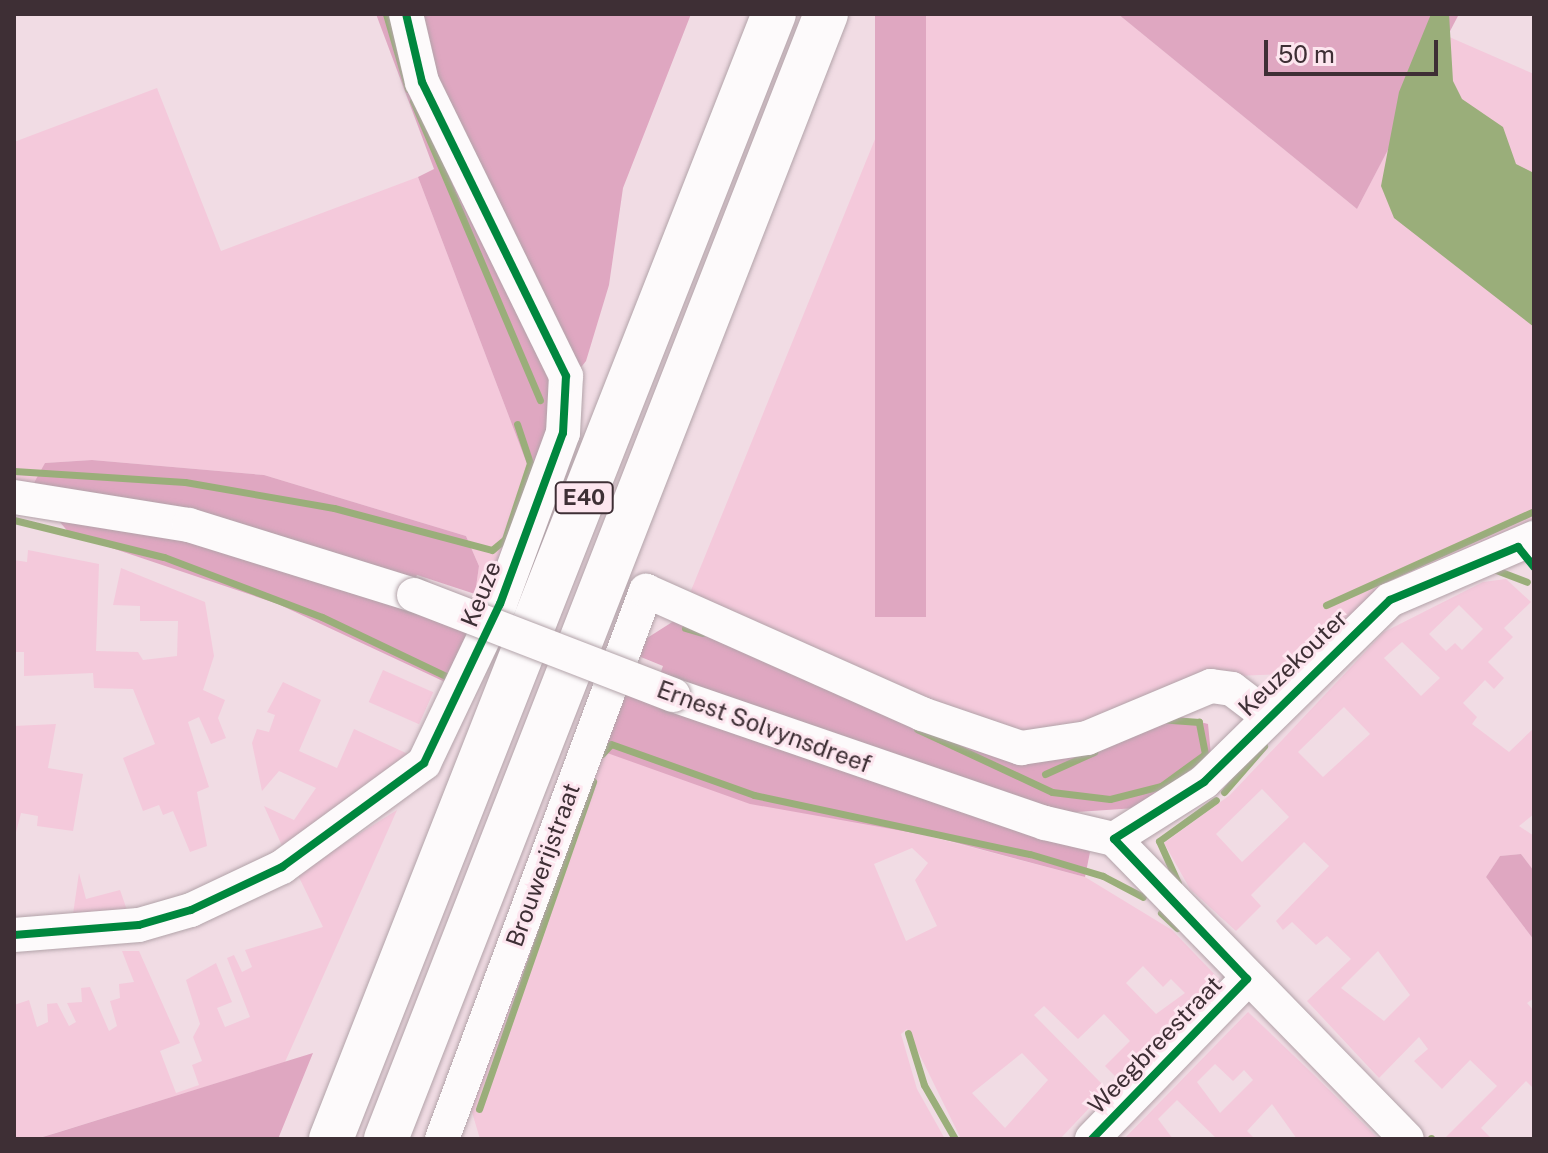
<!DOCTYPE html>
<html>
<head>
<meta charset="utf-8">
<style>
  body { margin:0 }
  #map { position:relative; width:1548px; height:1153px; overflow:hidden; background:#f1dce4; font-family:"Public Sans",sans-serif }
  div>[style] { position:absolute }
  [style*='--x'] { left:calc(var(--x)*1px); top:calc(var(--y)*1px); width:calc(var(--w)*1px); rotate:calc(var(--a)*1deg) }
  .green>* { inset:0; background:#f4c9db; transform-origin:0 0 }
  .forest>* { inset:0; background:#dfa7c1; transform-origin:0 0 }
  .water>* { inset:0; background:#9aae7a }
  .stream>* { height:7px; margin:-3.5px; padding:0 3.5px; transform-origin:3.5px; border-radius:3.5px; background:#9aae7a }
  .roads { filter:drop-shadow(0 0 2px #b2a3a9) drop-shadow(0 0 2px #b2a3a9) }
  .minor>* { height:34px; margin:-17px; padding:0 17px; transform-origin:17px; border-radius:17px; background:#fdfafb }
  .highway>* { height:44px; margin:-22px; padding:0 22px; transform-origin:22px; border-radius:22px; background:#fdfafb }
  .bridges { filter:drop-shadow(0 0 2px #b2a3a9) drop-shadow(0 0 2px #b2a3a9) }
  .minor-bridge>* { height:34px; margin:-17px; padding:0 17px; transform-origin:17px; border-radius:17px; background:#fdfafb }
  .cycleway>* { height:8px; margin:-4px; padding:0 4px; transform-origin:4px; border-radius:4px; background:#00873e }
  span { translate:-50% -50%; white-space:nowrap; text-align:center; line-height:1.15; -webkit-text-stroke:6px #fde6ef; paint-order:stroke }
  .shield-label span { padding:2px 6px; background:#fde6ef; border:2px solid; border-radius:6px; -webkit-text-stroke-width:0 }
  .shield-label { font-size:22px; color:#3e2f35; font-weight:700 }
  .street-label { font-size:24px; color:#3e2f35 }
  .frame { position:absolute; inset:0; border:16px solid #3e2f35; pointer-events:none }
  .scale { position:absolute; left:1264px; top:40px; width:174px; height:36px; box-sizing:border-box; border:4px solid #3e2f35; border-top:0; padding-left:10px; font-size:24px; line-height:28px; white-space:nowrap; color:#3e2f35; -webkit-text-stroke:6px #fde6ef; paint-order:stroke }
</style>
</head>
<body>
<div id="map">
  <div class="green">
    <i style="clip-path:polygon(926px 14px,1118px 14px,1357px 209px,1447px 36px,1534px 74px,1534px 519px,1377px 597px,1287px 674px,1212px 677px,1113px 716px,1031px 736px,988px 726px,690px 593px)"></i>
    <i style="clip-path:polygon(157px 88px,221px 251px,418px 177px,535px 485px,490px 601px,475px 594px,479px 566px,466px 536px,264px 475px,92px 460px,45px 463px,33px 490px,14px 485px,14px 142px)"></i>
    <i style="clip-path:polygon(28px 550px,99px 564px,96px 651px,138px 652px,143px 660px,177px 656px,178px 621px,140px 621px,140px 606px,113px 605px,121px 568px,205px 602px,214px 656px,203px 690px,225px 700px,218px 718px,226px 738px,211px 744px,199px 717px,188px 722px,209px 787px,197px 792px,207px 846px,190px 852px,173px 811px,163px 815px,159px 805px,143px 811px,123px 758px,155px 744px,133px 689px,94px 688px,93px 673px,24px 676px,24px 652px,14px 652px,14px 560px,27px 562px)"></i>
    <i style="clip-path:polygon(evenodd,1506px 579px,1531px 602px,1504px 628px,1513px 637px,1488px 662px,1504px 678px,1494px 689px,1485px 680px,1463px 703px,1477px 717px,1472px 724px,1509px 752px,1534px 728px,1534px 814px,1519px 826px,1534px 836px,1534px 871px,1521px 854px,1500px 856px,1486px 877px,1534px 940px,1534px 998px,1527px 1003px,1534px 1011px,1534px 1089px,1526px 1081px,1481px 1128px,1492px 1139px,1444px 1139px,1497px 1086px,1470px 1060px,1442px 1089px,1414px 1061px,1428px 1049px,1419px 1037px,1379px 1078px,1307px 1001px,1351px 959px,1327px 936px,1316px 945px,1292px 922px,1283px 930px,1276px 921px,1329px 866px,1304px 842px,1251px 895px,1261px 906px,1236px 931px,1190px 889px,1164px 843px,1230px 795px,1384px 632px,1483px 582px,1506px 579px,1459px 605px,1483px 629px,1462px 650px,1455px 643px,1446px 651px,1429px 634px,1459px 605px,1506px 579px,1402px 642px,1440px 678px,1421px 696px,1384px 658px,1402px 642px,1506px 579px,1344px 707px,1370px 734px,1323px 777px,1298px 752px,1344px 707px,1506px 579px,1262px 789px,1289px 817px,1242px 862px,1216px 834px,1262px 789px,1506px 579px,1378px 951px,1410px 995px,1384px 1021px,1341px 988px,1378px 951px)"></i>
    <i style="left:383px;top:670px;width:55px;height:35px;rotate:24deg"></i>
    <i style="clip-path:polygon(283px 682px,321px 700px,299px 751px,337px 768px,354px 729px,408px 754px,283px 848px,264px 806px,294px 820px,316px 788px,279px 771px,262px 791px,252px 743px,257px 729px,269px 732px,275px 715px,267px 712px)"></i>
    <i style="clip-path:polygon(56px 724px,48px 768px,83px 774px,73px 831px,37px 826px,38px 816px,21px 813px,14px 840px,14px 726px)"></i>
    <i style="clip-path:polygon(evenodd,596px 749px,1085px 877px,1172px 930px,1220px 980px,1118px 1079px,1105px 1066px,1130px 1041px,1104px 1014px,1078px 1039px,1044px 1006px,1034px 1015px,1107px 1089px,1060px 1139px,961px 1139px,907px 1029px,901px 1034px,917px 1089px,945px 1139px,480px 1139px,469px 1102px,596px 749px,912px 848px,928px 863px,915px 880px,937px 926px,906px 941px,874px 864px,912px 848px,596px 749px,1143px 966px,1163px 987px,1171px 979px,1185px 993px,1156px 1014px,1126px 983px,1143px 966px,596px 749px,1022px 1053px,1048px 1080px,1005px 1128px,972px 1093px,1022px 1053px)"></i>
    <i style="clip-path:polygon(397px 810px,285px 1062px,36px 1139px,14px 1139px,14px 1005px,29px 1000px,37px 1027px,48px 1022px,47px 1004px,57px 1003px,69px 1026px,76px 1022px,67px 1003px,82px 1002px,81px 988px,90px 987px,109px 1031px,117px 1026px,110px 1001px,120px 998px,119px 984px,134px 982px,122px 951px,139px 951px,180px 1043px,160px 1051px,176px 1093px,199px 1085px,192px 1065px,202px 1061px,193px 1037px,200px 1024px,186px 980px,216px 963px,232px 1002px,217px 1008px,225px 1027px,250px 1017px,227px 958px,234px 955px,242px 972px,252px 967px,245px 950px,323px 927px,297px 873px)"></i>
    <i style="clip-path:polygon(79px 873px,86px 899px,120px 890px,127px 910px,73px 914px)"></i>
    <i style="clip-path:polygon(evenodd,1248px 1012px,1311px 1072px,1379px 1139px,1297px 1139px,1272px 1104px,1247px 1131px,1255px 1139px,1217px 1139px,1177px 1100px,1158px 1119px,1173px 1139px,1124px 1139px,1248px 1012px,1215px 1064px,1233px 1081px,1244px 1070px,1253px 1080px,1220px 1113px,1197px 1082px,1215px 1064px)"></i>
  </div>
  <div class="forest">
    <i style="clip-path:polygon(376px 14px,691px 14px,623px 188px,609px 285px,586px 361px,553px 403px,535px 485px,418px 177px,434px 169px)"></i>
    <i style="left:875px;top:14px;width:51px;height:603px"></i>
    <i style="clip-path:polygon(1118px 14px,1459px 14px,1357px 209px)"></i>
    <i style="clip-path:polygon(92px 460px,264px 475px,466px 536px,479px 566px,475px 594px,417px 575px,405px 603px,471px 627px,445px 682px,278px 604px,70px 534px,33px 490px,35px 481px,45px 463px)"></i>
    <i style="clip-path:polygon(677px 619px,968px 744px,1178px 716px,1208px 724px,1211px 755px,1136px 808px,1047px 814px,1090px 852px,1085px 877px,931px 836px,750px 804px,596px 749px,620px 689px,652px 696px,663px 666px,636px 655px,644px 640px)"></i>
    <i style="clip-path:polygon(1521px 854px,1534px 871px,1534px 940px,1486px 877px,1500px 856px)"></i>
    <i style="clip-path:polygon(313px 1053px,278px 1139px,36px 1139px,56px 1133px)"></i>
  </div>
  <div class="water">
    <i style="clip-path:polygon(1431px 14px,1449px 14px,1453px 81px,1462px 99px,1503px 127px,1516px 164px,1534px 173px,1534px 327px,1394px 218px,1381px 186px,1399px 92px)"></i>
  </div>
  <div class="stream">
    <i style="--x:386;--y:14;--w:78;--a:73.7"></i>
    <i style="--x:413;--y:101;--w:325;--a:67"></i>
    <i style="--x:14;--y:471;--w:171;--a:3.7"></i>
    <i style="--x:185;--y:482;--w:151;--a:9.9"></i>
    <i style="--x:334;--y:508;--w:163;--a:14.9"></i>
    <i style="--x:492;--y:550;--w:17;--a:-40"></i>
    <i style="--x:505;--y:539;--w:80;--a:-71.8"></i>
    <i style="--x:530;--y:463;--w:41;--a:-108.4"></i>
    <i style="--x:14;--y:520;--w:154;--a:13.9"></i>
    <i style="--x:164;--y:557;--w:169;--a:20.8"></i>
    <i style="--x:322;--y:617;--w:144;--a:25.5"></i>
    <i style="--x:1496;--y:570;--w:33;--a:21"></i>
    <i style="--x:1326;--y:605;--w:228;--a:-24.3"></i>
    <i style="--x:685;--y:628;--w:18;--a:16"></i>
    <i style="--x:917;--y:729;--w:149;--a:25"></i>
    <i style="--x:1052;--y:792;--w:58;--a:6.9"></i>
    <i style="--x:1110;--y:799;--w:53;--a:-14.3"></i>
    <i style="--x:1161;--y:786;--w:54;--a:-36"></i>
    <i style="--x:1205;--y:754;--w:33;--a:-101"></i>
    <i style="--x:1199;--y:722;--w:31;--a:-176"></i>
    <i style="--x:602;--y:754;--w:13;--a:-48"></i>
    <i style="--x:611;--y:744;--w:152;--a:19.6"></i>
    <i style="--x:754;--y:795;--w:282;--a:12.1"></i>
    <i style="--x:1030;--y:854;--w:76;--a:16.8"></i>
    <i style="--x:1103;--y:876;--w:45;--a:27.7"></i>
    <i style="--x:1045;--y:774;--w:54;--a:-24.2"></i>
    <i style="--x:1224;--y:792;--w:61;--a:-49"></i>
    <i style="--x:1178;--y:883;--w:46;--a:-114.3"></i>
    <i style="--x:1159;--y:841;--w:70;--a:-35.7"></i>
    <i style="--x:1161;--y:913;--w:22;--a:43"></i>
    <i style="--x:908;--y:1033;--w:54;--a:72.9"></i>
    <i style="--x:924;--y:1085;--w:62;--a:60.1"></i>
    <i style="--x:479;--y:1109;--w:347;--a:-70.8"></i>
    <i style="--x:1431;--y:1138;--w:1;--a:90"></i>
  </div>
  <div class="roads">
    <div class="minor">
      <i style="--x:14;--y:497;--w:177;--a:9.1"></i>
      <i style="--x:189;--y:525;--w:236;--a:17.3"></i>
      <i style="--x:673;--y:695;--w:393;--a:19"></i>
      <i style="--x:1045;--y:823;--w:71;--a:13.1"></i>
      <i style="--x:1114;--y:839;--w:419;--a:45.7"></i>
      <i style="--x:1114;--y:839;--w:107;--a:-32.3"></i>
      <i style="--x:1204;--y:782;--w:260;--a:-44.4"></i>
      <i style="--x:1390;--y:600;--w:157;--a:-23.3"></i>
      <i style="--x:14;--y:935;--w:125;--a:-4.6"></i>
      <i style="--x:139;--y:925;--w:54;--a:-16.1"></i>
      <i style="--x:191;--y:910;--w:101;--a:-25.3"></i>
      <i style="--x:282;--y:867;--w:176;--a:-36.2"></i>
      <i style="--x:424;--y:763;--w:176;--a:-64.5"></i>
      <i style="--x:500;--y:604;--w:182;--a:-69.8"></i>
      <i style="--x:563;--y:433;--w:57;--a:-87"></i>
      <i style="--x:566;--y:376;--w:327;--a:-116.1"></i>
      <i style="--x:422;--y:82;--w:70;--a:-103.2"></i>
      <i style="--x:442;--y:1139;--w:585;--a:-69.58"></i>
      <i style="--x:646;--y:591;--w:302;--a:24"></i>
      <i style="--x:922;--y:714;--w:105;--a:19"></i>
      <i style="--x:1021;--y:748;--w:67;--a:-8.6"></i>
      <i style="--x:1087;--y:738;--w:134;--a:-22.8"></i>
      <i style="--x:1211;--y:686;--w:21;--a:8"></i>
      <i style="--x:1232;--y:689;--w:43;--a:37.4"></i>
      <i style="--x:1092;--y:1139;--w:223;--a:-45.9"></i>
    </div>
    <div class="highway">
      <i style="--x:331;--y:1139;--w:1209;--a:-68.51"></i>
      <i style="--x:386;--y:1139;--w:1208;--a:-68.64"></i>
    </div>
  </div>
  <div class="bridges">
    <div class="minor-bridge">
      <i style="--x:414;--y:595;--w:278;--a:21.1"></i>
    </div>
  </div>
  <div class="cycleway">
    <i style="--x:14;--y:935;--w:125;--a:-4.6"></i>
    <i style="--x:139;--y:925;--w:54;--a:-16.1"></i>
    <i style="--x:191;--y:910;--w:101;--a:-25.3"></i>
    <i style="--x:282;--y:867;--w:176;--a:-36.2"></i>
    <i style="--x:424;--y:763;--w:176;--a:-64.5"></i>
    <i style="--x:500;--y:604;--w:182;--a:-69.8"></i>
    <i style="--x:563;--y:433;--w:57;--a:-87"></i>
    <i style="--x:566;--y:376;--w:327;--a:-116.1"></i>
    <i style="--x:422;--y:82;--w:70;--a:-103.2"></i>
    <i style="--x:1092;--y:1139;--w:223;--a:-45.9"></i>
    <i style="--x:1247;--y:979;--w:193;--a:-133.5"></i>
    <i style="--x:1114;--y:839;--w:107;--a:-32.3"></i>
    <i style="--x:1204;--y:782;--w:260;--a:-44.4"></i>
    <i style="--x:1390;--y:600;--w:139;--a:-22.5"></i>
    <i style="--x:1518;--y:547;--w:26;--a:51"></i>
  </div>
  <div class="shield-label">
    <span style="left:584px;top:498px">E40</span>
  </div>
  <div class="street-label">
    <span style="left:481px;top:594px;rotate:-68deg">Keuze</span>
    <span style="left:1293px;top:663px;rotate:-44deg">Keuzekouter</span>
    <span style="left:764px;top:727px;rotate:20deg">Ernest Solvynsdreef</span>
    <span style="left:543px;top:865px;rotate:-70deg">Brouwerijstraat</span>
    <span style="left:1155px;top:1045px;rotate:-46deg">Weegbreestraat</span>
  </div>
  <div class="frame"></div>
  <div class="scale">50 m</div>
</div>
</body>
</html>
